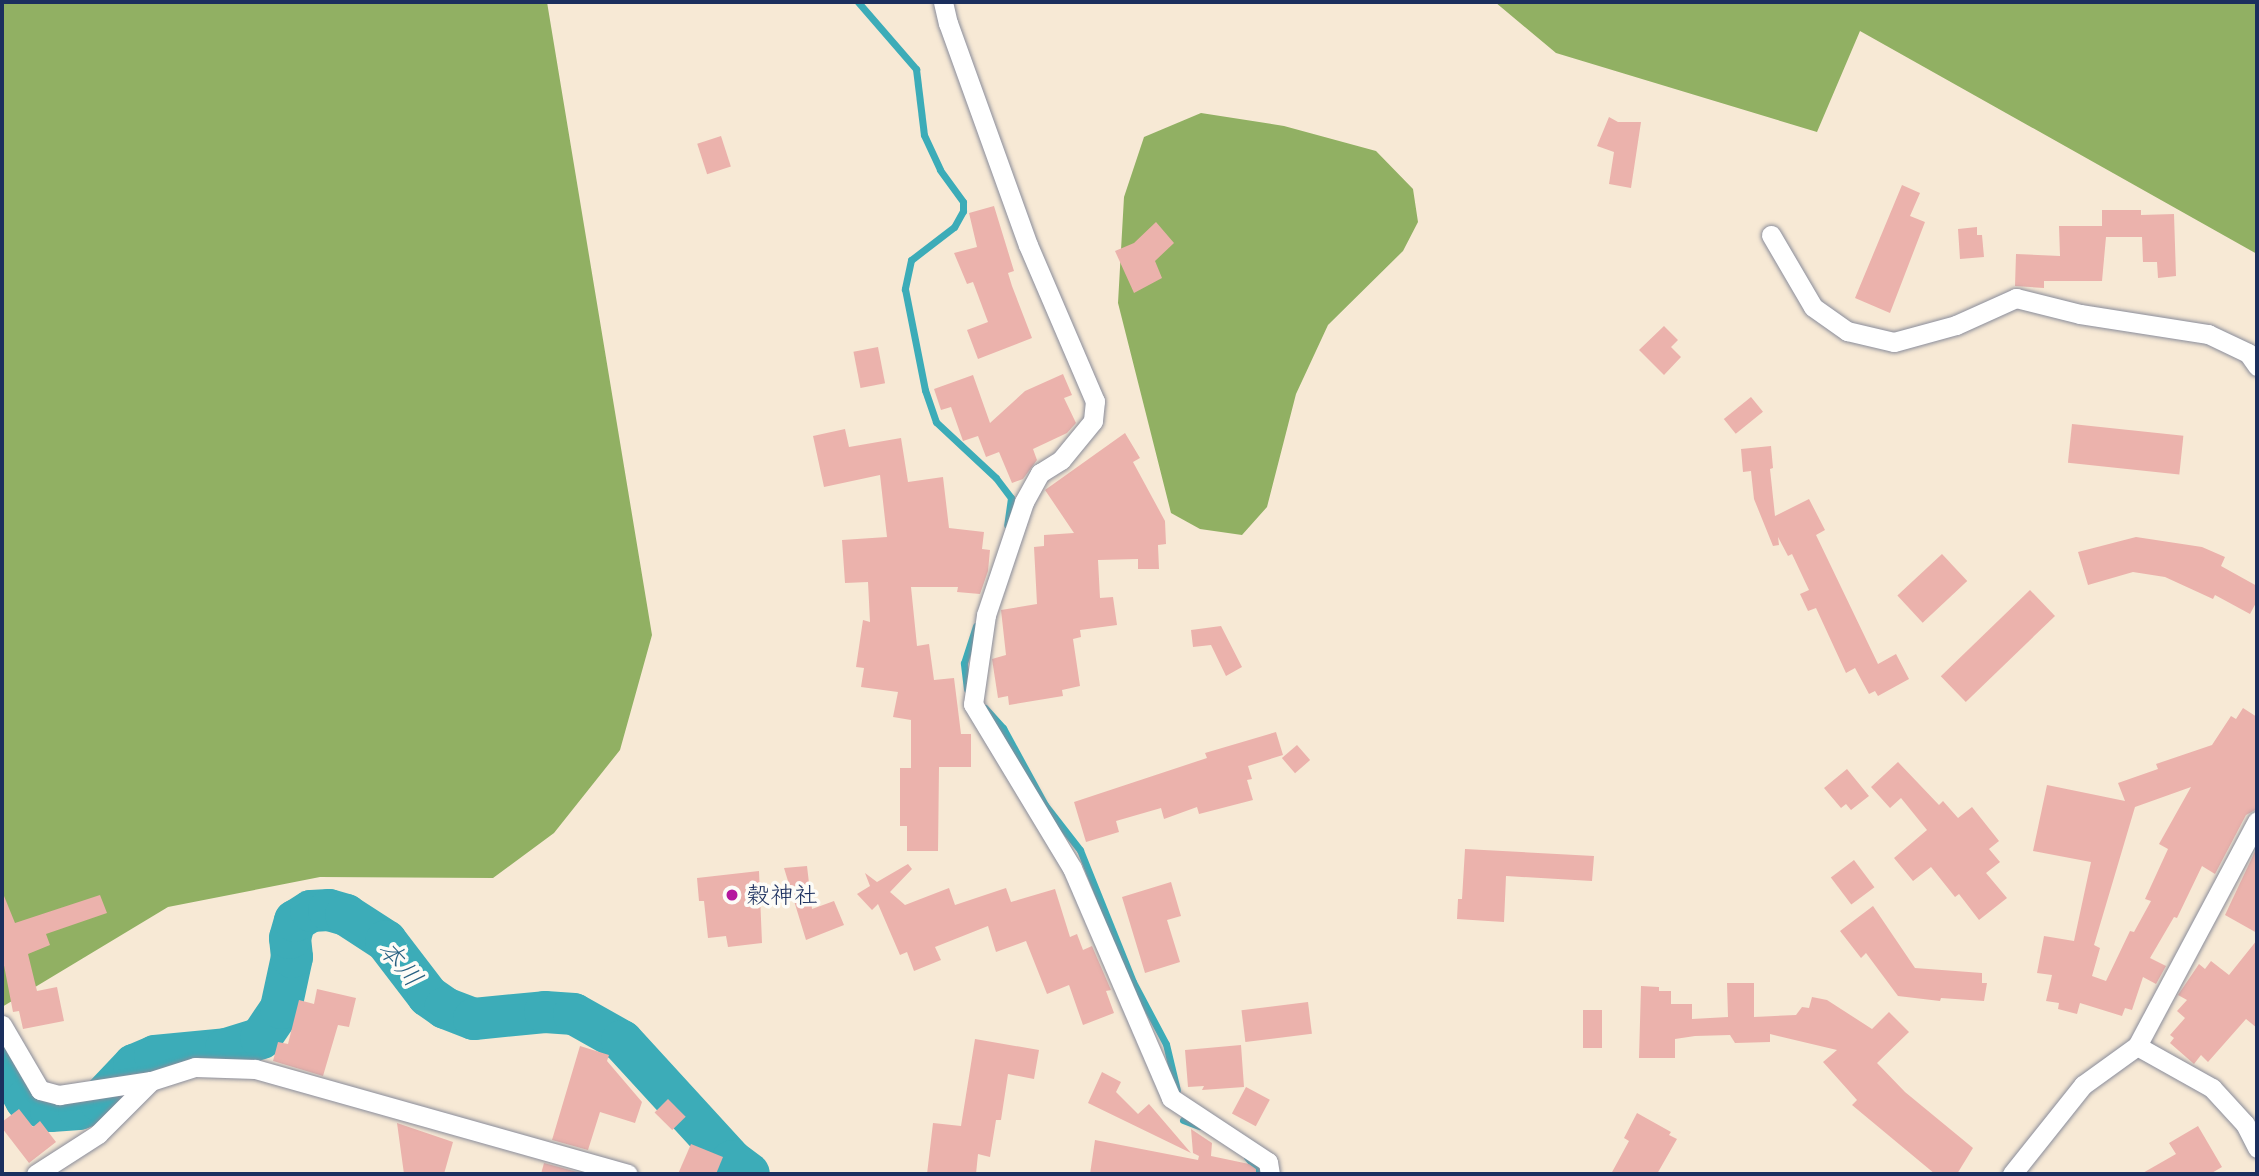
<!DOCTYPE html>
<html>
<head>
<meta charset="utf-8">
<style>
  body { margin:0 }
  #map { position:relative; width:2259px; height:1176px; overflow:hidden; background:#f7e9d5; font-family:"Patrick Hand","Klee One",sans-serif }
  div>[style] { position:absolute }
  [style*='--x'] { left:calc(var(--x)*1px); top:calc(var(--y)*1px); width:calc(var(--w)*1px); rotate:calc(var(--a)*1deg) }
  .forest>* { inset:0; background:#91b063 }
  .stream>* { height:7px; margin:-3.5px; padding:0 3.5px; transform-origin:3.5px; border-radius:3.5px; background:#3cacb8 }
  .river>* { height:42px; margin:-21px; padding:0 21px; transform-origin:21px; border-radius:21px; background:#3cacb8 }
  .building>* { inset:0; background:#ebb2ac; transform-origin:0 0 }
  .roads { filter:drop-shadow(0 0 2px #898c9a) drop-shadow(0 0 2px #898c9a) }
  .street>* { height:19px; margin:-9.5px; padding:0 9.5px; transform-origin:9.5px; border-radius:9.5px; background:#fff }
  .dots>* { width:19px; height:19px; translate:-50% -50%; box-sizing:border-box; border:4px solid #fdfcf7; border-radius:50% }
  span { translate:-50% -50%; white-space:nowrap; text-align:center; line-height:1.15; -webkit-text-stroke:7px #fdfcf7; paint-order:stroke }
  .poi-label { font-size:24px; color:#1b2f5e }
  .left { translate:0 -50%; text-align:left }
  .water-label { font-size:26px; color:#286182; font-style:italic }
  .frame { position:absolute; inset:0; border:4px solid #1b2f5e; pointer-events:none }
</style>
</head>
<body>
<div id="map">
  <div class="forest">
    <i style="clip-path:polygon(2px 2px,547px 2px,652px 635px,620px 750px,554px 833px,493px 878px,320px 877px,168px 907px,2px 1007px)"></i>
    <i style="clip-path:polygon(1495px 2px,2257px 2px,2257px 254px,1860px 31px,1817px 132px,1556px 53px)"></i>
    <i style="clip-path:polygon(1201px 113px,1284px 126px,1376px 151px,1413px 189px,1418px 222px,1403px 251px,1328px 325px,1296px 394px,1267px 507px,1242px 535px,1200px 529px,1171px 513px,1118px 303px,1124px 197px,1144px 137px)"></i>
  </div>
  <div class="stream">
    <i style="--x:858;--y:2;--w:89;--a:49.1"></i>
    <i style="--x:916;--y:69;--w:66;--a:83.1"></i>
    <i style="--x:924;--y:135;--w:38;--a:65"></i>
    <i style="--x:940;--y:170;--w:39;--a:54"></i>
    <i style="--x:963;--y:202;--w:9;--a:90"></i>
    <i style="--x:963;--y:211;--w:18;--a:119"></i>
    <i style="--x:954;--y:227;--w:54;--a:142.5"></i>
    <i style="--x:911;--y:260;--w:30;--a:102"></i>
    <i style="--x:905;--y:289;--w:103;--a:78.8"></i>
    <i style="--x:925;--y:390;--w:34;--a:71"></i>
    <i style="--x:936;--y:422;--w:82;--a:43"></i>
    <i style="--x:996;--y:478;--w:25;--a:53"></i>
    <i style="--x:1011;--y:498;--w:27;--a:98"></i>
    <i style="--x:967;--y:689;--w:26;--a:-97"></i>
    <i style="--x:964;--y:663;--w:39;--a:-72"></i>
    <i style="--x:985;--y:708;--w:27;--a:48"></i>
    <i style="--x:1003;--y:728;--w:88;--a:61.4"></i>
    <i style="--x:1045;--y:805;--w:57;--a:52.1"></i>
    <i style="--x:1080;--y:850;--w:142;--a:68.1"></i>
    <i style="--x:1133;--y:982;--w:70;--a:62"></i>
    <i style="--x:1166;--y:1044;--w:47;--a:76.6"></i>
    <i style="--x:1183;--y:1120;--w:17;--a:21"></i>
    <i style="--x:1247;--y:1157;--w:22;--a:51"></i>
  </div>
  <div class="river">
    <i style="--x:2;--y:1057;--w:49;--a:60.8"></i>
    <i style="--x:26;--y:1100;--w:27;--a:24"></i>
    <i style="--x:51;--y:1111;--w:28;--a:-4"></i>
    <i style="--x:79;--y:1109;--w:22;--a:-21"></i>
    <i style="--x:100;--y:1101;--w:50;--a:-46.6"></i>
    <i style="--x:134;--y:1065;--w:23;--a:-23"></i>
    <i style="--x:155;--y:1056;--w:71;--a:-5.6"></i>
    <i style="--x:226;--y:1049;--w:37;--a:-17"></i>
    <i style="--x:261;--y:1038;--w:36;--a:-56"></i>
    <i style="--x:281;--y:1008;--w:52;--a:-77.8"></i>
    <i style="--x:292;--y:957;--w:19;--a:-96"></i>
    <i style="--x:290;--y:938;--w:18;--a:-74"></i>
    <i style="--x:295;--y:921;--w:19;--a:-32"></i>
    <i style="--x:311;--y:911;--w:18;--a:-3"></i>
    <i style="--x:329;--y:910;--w:18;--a:16"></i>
    <i style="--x:346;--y:915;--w:48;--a:33"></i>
    <i style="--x:386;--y:941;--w:69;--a:52.6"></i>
    <i style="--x:428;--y:996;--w:21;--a:35"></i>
    <i style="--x:445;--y:1008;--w:31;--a:21"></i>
    <i style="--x:474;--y:1019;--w:71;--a:-5.6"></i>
    <i style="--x:545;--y:1012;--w:29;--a:4"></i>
    <i style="--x:574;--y:1014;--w:55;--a:29.4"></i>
    <i style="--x:622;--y:1041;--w:163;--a:47.5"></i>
    <i style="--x:732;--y:1161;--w:21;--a:37"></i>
  </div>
  <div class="building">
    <i style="clip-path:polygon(1609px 117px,1618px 122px,1641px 122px,1631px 188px,1609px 184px,1614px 152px,1597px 146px)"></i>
    <i style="left:721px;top:136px;width:32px;height:25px;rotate:72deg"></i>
    <i style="clip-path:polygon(1902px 185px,1920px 193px,1910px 216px,1925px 222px,1890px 313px,1855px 298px)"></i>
    <i style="clip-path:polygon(994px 206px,1014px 271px,1008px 273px,1012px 286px,1032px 338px,978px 359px,967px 330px,988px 322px,973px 282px,967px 284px,954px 253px,977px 247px,969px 213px)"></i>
    <i style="clip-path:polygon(2102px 210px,2141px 210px,2141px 215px,2174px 214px,2176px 276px,2158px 278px,2157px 262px,2143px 262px,2142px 237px,2106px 237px,2102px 281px,2044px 281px,2044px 288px,2015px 286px,2016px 254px,2060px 256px,2059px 226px,2102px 226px)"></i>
    <i style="clip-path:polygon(1156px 222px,1174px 243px,1155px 261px,1162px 278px,1134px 293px,1115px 251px,1134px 243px)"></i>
    <i style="clip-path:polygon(1977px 227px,1977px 235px,1982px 235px,1984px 257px,1960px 259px,1958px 229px)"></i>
    <i style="clip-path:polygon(1664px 326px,1678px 340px,1671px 347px,1681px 357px,1664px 375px,1639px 350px)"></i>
    <i style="left:878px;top:347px;width:37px;height:25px;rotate:79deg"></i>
    <i style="clip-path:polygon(1063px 374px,1072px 395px,1064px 398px,1076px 423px,1067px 433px,1033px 449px,1037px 460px,1023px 479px,1012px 483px,999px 452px,986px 457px,978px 436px,963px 441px,951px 407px,941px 410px,934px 389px,973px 375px,990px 423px,1025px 391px)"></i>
    <i style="left:1751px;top:397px;width:19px;height:35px;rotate:51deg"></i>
    <i style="left:2072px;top:424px;width:112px;height:39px;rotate:6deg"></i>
    <i style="clip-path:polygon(845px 429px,849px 447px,901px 438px,908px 482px,943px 477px,949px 528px,984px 532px,982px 549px,990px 550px,988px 571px,980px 594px,957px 592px,958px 587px,911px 587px,917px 646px,929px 644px,934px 680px,954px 678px,961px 734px,971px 734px,971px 767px,939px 767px,938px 851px,907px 851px,907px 826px,900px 826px,900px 768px,911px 768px,911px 720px,893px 717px,898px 692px,861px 687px,864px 668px,856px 667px,863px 620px,870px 622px,868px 582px,845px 583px,842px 540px,887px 537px,880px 475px,824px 487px,813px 436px)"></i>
    <i style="clip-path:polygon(1125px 433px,1140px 458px,1133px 462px,1165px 521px,1166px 544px,1158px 545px,1159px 569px,1138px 569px,1138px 559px,1098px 560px,1100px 598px,1113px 597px,1117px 625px,1080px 630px,1081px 637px,1073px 639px,1080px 686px,1062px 690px,1063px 696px,1009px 705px,1008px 696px,998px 698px,992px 659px,1006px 655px,1001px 610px,1037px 604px,1034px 547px,1044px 546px,1044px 535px,1074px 533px,1045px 490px)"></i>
    <i style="clip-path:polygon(1771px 446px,1773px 468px,1770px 469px,1775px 516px,1809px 499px,1825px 530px,1816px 535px,1878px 664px,1896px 654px,1909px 679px,1878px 696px,1875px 691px,1869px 694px,1855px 668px,1846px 673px,1816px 608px,1808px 611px,1800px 594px,1809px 590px,1792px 554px,1788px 556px,1778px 537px,1779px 545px,1773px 546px,1754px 499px,1751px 471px,1743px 472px,1741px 449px)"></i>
    <i style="clip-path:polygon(2136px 537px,2202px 547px,2225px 557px,2221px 566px,2257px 586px,2257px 601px,2250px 614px,2215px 595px,2213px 599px,2165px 577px,2133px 572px,2088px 585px,2078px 552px)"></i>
    <i style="left:1942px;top:554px;width:37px;height:61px;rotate:47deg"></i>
    <i style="left:2030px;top:590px;width:36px;height:124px;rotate:46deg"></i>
    <i style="clip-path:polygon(1221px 626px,1242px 667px,1226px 676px,1211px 645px,1193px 647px,1191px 630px)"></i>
    <i style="clip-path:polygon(evenodd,2243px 708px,2257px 717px,2257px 809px,2246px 815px,2215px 874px,2202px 866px,2177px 918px,2174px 917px,2150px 958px,2166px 966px,2156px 984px,2143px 977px,2132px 1010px,2125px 1008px,2122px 1016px,2080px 1003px,2077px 1014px,2058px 1009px,2059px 1003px,2046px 1001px,2052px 975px,2037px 973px,2044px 936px,2074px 941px,2091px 862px,2033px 851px,2047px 785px,2125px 801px,2118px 783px,2158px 769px,2156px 764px,2212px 745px,2231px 716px,2236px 719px,2243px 708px,2191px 787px,2159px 844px,2168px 849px,2145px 899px,2151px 901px,2134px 932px,2130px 931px,2106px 981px,2092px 976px,2100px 948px,2094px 945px,2135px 807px,2191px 787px)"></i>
    <i style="clip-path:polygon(1276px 732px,1283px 755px,1248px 766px,1252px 779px,1247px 780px,1253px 800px,1199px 814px,1197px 807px,1164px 819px,1161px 808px,1116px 821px,1119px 832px,1086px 842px,1074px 802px,1207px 758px,1205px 753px)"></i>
    <i style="left:1297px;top:745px;width:20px;height:20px;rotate:49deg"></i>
    <i style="clip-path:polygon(1898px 762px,1939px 805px,1943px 801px,1958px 818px,1972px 807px,1999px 841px,1989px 849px,2000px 862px,1986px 873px,2007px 898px,1979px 920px,1959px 894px,1955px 897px,1931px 867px,1913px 881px,1894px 858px,1927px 830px,1901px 798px,1890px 808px,1871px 787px)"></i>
    <i style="clip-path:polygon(1847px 769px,1869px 796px,1851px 810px,1846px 804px,1841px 808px,1824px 788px)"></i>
    <i style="clip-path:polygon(2257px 847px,2257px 933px,2225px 915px)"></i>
    <i style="clip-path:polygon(1465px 849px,1594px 856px,1592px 881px,1506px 876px,1504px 922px,1457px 919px,1458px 899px,1462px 899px)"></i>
    <i style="left:1854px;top:860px;width:34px;height:29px;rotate:53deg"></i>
    <i style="clip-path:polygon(908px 864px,912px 869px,890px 892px,905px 905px,949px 888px,955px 905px,1006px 888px,1011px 902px,1055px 889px,1070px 937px,1077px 934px,1083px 950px,1092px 946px,1111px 990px,1106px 991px,1114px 1013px,1083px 1025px,1069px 985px,1047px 994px,1026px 941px,996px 952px,988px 926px,935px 947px,941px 960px,914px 971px,907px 952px,900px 955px,878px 904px,872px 910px,857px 894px,870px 886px,865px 873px,877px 882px)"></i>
    <i style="clip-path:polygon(807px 866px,812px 909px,834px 901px,844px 925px,806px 940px,784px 868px)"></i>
    <i style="clip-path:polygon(759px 871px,762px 943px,728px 947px,726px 936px,708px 938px,704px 901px,699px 901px,697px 878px)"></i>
    <i style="clip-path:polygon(1171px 882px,1181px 916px,1167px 920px,1180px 962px,1145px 973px,1122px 897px)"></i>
    <i style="clip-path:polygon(2px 891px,15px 923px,100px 895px,107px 913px,46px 934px,50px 945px,28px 954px,37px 991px,57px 987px,64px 1021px,23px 1029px,19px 1011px,13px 1012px,2px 955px)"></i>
    <i style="clip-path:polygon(1873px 906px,1915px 968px,1982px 973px,1982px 983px,1987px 983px,1984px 1001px,1941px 998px,1940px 1001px,1898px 996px,1866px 953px,1861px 958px,1840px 931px)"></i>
    <i style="clip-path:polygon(2257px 940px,2257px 1028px,2246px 1019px,2208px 1062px,2201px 1055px,2194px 1064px,2170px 1043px,2174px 1038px,2170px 1035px,2185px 1018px,2177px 1011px,2187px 1000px,2178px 995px,2199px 964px,2205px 969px,2211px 961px,2229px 975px)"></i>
    <i style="clip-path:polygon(1727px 983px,1754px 983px,1754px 1017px,1796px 1015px,1802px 1007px,1809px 1008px,1812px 997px,1827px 1000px,1872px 1029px,1889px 1012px,1909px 1032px,1877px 1063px,1905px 1092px,1973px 1148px,1957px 1174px,1935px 1174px,1852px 1105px,1857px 1100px,1823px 1062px,1837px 1050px,1770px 1034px,1770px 1042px,1735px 1043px,1730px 1035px,1695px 1036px,1675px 1039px,1675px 1058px,1639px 1058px,1641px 986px,1659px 987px,1659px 991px,1671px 991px,1671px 1004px,1692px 1004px,1692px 1019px,1728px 1017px)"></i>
    <i style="clip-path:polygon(317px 989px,356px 998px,349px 1027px,338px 1025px,323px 1076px,273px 1061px,278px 1042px,288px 1044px,299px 1000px,314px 1004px)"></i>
    <i style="left:1308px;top:1002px;width:32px;height:67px;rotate:83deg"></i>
    <i style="left:1583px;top:1010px;width:19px;height:38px"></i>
    <i style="clip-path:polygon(975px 1039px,1039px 1050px,1034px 1079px,1008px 1074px,1001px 1120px,996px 1120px,990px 1157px,978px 1154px,976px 1174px,927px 1174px,933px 1123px,961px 1126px)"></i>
    <i style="clip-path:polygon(1241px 1045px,1244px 1087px,1202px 1090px,1204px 1086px,1188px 1087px,1185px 1050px)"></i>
    <i style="clip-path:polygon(580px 1046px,609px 1055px,607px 1061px,642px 1102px,635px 1123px,600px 1112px,588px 1150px,552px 1140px)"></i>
    <i style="clip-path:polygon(1102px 1072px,1121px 1082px,1116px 1092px,1138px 1114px,1149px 1104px,1191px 1153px,1088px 1103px)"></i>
    <i style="left:1246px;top:1087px;width:27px;height:30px;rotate:28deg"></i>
    <i style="left:668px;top:1099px;width:25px;height:19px;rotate:45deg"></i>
    <i style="clip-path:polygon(19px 1109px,33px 1127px,40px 1121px,56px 1142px,29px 1163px,2px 1128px,2px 1122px)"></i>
    <i style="clip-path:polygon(1637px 1113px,1671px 1132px,1669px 1135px,1677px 1139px,1657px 1174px,1611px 1174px,1629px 1141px,1624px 1138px)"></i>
    <i style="clip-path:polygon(397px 1123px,453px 1142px,444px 1174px,409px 1174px,414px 1153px,409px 1174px,404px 1174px)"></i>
    <i style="clip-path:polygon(2198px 1126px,2222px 1167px,2210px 1174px,2141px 1174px,2176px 1154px,2169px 1143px)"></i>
    <i style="clip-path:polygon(1191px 1129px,1212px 1143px,1211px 1156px,1249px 1164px,1256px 1169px,1256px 1174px,1090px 1174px,1095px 1140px,1198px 1160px,1199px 1156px,1193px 1153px)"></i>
    <i style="clip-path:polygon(691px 1144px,723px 1157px,716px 1174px,678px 1174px)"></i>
    <i style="clip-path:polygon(544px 1163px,581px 1173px,541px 1174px)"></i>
  </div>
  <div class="roads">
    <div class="street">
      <i style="--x:943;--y:2;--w:22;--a:77"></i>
      <i style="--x:948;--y:23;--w:236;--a:70.2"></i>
      <i style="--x:1028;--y:245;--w:170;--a:66.8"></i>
      <i style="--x:1095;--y:401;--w:20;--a:96"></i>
      <i style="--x:1093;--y:421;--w:50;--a:129.4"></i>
      <i style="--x:1061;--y:460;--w:25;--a:148"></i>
      <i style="--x:1040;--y:473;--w:33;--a:119"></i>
      <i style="--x:1024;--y:502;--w:119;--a:108.6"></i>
      <i style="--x:986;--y:615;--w:90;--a:98.3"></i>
      <i style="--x:973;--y:704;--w:192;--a:58.9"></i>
      <i style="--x:1072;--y:868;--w:250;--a:66.7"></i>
      <i style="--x:1171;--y:1098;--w:116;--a:33.4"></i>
      <i style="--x:1268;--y:1162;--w:12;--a:81"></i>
      <i style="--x:1771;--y:235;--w:83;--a:59.7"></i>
      <i style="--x:1813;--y:307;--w:42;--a:35.2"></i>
      <i style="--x:1847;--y:331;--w:48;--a:13.2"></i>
      <i style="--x:1894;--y:342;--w:64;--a:-15.3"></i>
      <i style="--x:1956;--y:325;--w:66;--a:-24.2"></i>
      <i style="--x:2016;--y:298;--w:66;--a:14"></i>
      <i style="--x:2080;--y:314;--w:130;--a:8.9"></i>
      <i style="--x:2208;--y:334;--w:44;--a:25.4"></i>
      <i style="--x:2248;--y:353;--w:16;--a:55"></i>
      <i style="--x:2;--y:1025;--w:75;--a:59.7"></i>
      <i style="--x:40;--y:1090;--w:20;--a:15"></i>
      <i style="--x:59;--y:1095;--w:93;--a:-8.7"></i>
      <i style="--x:151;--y:1081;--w:46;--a:-17.7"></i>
      <i style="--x:195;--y:1067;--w:60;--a:1.9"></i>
      <i style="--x:255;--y:1069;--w:387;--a:15.7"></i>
      <i style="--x:2137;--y:1046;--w:86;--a:29.2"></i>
      <i style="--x:2212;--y:1088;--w:49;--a:47.5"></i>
      <i style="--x:2245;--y:1124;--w:27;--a:63"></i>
      <i style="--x:36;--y:1174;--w:74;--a:-32.8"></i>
      <i style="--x:98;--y:1134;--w:75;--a:-45"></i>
      <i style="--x:2012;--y:1174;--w:114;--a:-51.4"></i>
      <i style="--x:2083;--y:1085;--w:67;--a:-35.8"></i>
      <i style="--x:2137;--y:1046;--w:255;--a:-61.9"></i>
    </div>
  </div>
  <div class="dots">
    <i style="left:732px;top:895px;background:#b5179e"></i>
  </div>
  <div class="poi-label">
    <span class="left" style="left:746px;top:895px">穀神社</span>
  </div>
  <div class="water-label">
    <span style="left:401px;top:963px;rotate:50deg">本川</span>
  </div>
  <div class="frame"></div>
</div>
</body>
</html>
